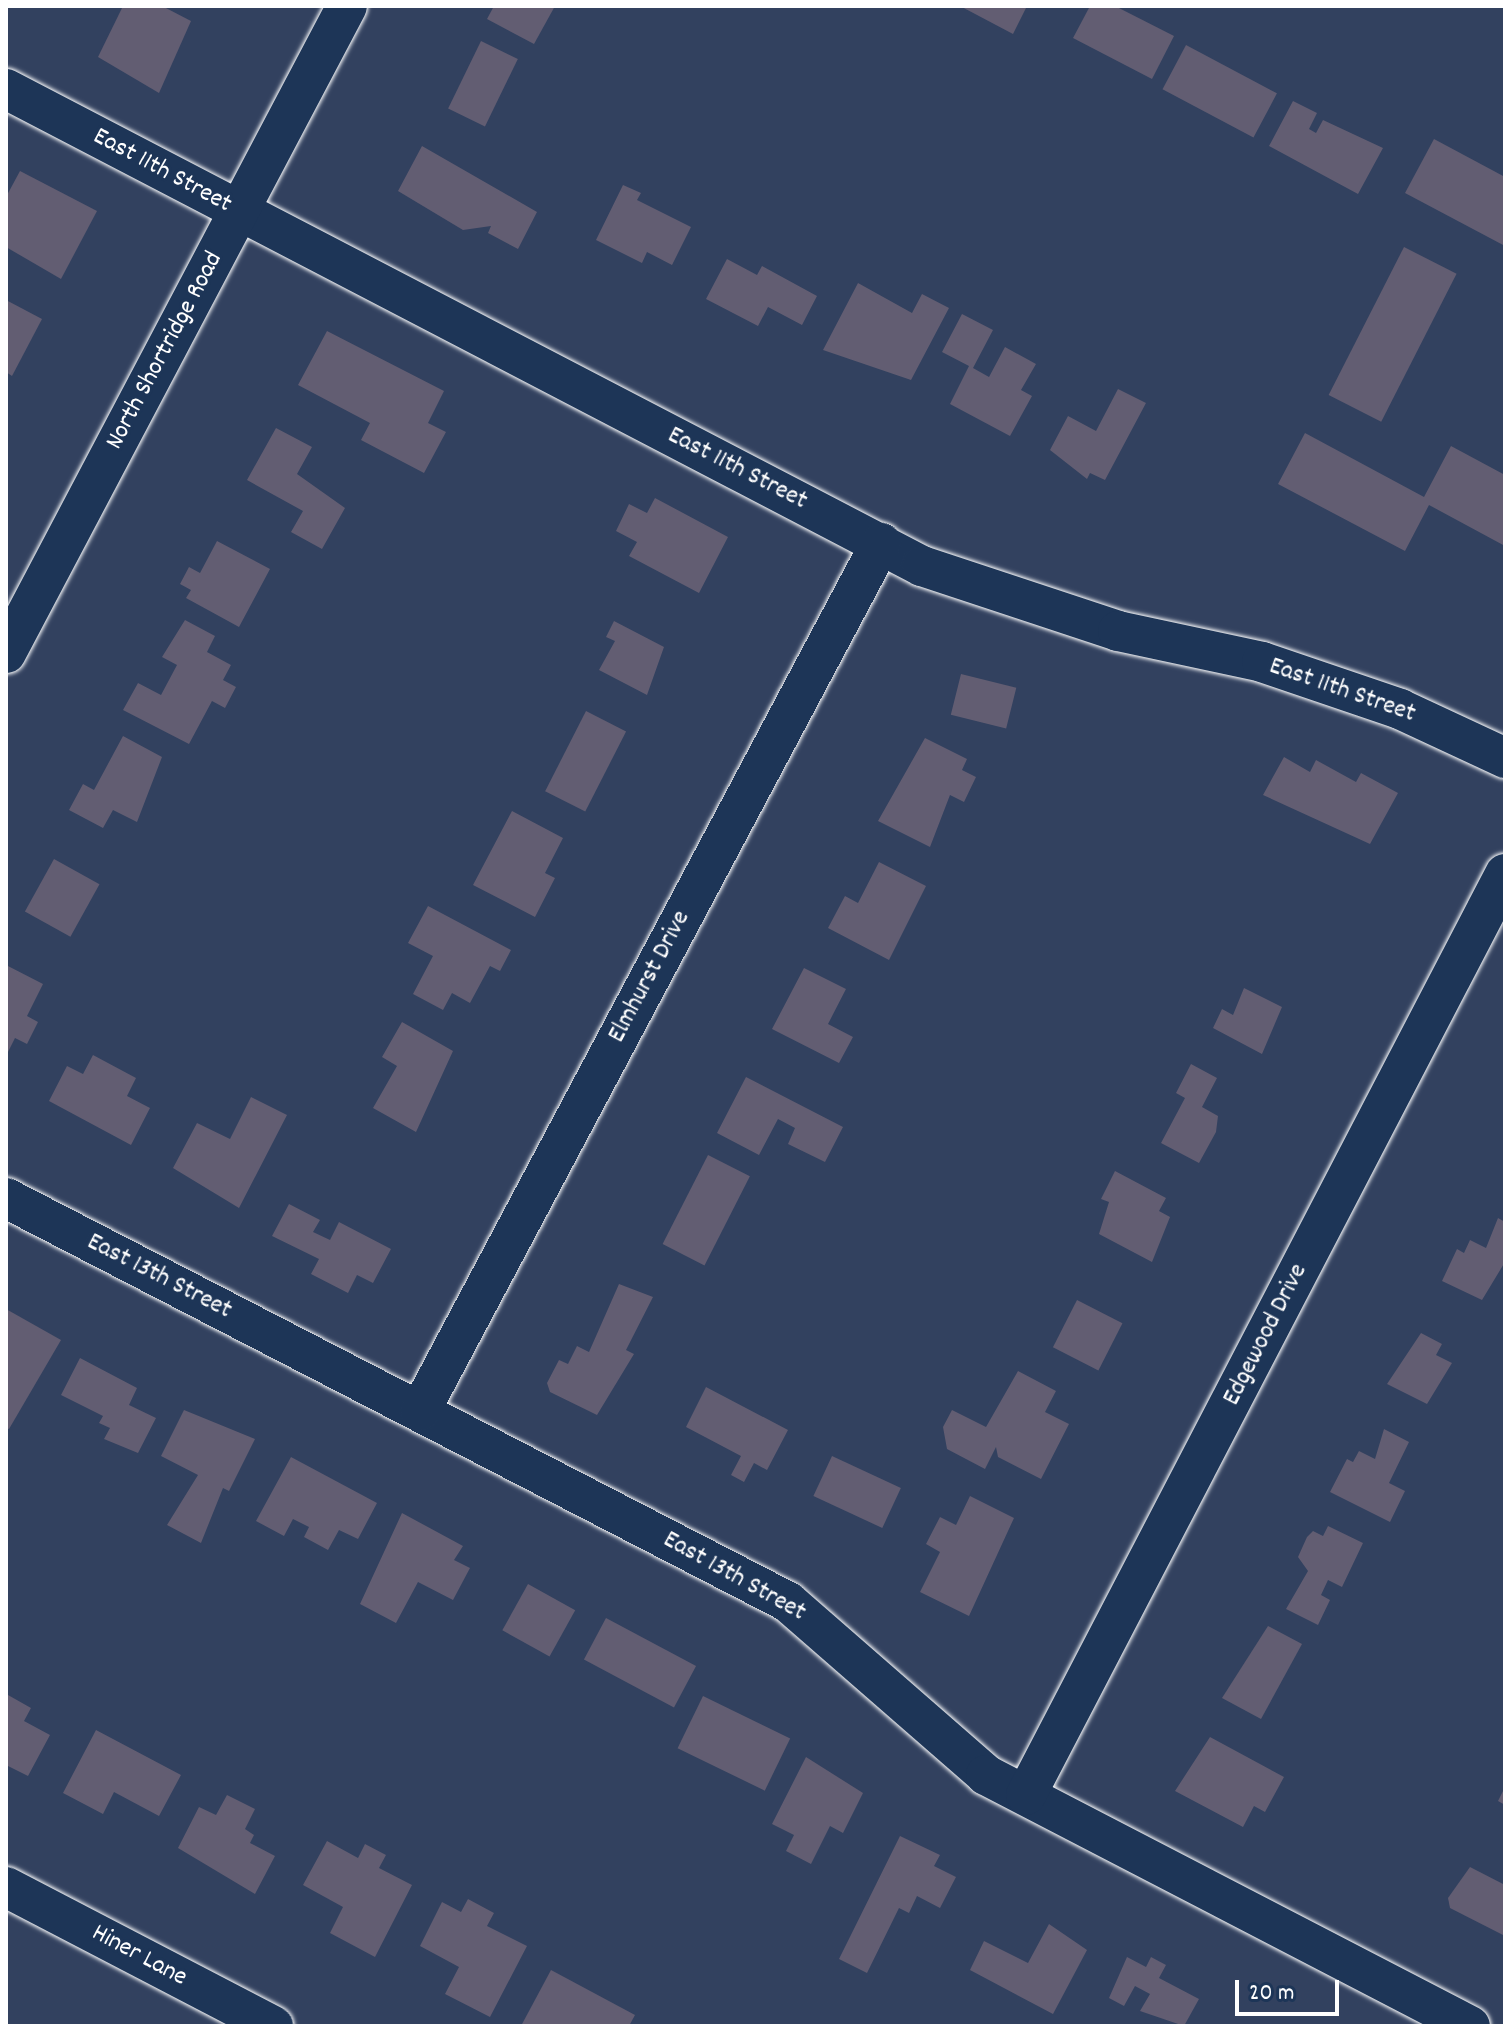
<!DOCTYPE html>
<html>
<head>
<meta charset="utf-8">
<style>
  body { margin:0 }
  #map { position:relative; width:1511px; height:2032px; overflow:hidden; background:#32415f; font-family:Dekko,sans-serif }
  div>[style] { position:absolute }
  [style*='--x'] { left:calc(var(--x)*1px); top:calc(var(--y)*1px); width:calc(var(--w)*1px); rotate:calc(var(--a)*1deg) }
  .building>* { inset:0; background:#625d72; transform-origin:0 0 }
  .roads { filter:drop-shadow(0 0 2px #fff) drop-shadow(0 0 2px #fff) }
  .minor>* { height:40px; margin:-20px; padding:0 20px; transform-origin:20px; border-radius:20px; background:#1d3557 }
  span { translate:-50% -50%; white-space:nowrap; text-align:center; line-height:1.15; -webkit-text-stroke:6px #1d3557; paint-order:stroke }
  .street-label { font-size:26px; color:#fff }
  .frame { position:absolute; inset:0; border:8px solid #fff; pointer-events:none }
  .scale { position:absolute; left:1235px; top:1980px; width:104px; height:36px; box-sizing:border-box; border:4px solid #fff; border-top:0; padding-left:10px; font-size:24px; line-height:28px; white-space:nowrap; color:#fff; -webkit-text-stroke:6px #1d3557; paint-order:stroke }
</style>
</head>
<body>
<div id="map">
  <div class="building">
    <i style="clip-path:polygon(123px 6px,162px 6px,191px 21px,159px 93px,98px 57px)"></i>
    <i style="clip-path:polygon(494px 6px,555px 6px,534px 44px,487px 19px)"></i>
    <i style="clip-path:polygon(960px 6px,1027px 6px,1013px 34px)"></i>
    <i style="clip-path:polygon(1090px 6px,1115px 6px,1174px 36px,1152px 79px,1073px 38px)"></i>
    <i style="left:481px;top:41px;width:41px;height:75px;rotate:26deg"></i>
    <i style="left:1186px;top:45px;width:103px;height:50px;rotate:28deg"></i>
    <i style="clip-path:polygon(1293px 101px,1317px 113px,1309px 129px,1316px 133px,1323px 120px,1383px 148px,1358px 194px,1269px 146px)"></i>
    <i style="clip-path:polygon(1434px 139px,1505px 177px,1505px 246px,1405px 193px)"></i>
    <i style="clip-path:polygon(422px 146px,537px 212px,518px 249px,488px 233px,491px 226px,463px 230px,398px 191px)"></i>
    <i style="clip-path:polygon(20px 171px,97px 211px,61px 279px,6px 247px,6px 197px)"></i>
    <i style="clip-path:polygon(623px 185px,641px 193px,637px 200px,691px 227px,672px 265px,647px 252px,642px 263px,596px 240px)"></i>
    <i style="left:1404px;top:247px;width:59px;height:166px;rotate:27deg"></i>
    <i style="clip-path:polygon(727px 259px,757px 275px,762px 266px,817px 296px,802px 325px,768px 307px,758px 326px,706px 299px)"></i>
    <i style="clip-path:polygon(858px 283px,912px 313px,922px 294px,949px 308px,911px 380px,823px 350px)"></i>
    <i style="clip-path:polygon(6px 300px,42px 319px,12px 376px,6px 372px)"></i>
    <i style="clip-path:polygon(962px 314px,993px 330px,973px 368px,989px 377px,1005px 347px,1036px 364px,1021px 390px,1032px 396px,1010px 436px,950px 404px,969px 366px,942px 352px)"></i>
    <i style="clip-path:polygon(327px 331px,444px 391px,428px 423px,446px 432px,424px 473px,361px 440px,370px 423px,298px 385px)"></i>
    <i style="clip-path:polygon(1118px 389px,1146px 403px,1105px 480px,1090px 473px,1087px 479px,1050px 450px,1068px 416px,1096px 431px)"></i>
    <i style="clip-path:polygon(276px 428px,312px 447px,297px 474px,345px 508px,322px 549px,291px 532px,303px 511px,247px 480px)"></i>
    <i style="clip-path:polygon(1305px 433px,1424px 497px,1451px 446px,1505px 475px,1505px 546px,1429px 505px,1405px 551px,1278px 484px)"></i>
    <i style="clip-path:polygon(655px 498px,728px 537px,699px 593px,629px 556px,637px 542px,616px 531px,629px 504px,647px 513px)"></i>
    <i style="clip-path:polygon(217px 541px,270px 569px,239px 627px,186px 598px,191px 590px,180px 584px,189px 567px,200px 573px)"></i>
    <i style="clip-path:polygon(185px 620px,215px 636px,207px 652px,231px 665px,223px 680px,236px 687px,225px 708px,212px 701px,189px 744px,123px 710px,138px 683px,161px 695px,177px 665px,162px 657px)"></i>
    <i style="clip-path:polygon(614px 621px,664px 647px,647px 695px,599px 670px,615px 641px,606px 637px)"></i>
    <i style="left:961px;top:674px;width:57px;height:42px;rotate:14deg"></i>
    <i style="left:586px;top:711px;width:45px;height:90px;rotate:27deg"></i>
    <i style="clip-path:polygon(123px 736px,162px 757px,137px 822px,113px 810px,103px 828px,69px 810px,83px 784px,94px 790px)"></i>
    <i style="clip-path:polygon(925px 738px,967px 759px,962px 770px,976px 777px,964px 802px,950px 795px,930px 847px,878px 821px)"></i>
    <i style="clip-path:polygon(1284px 757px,1310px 772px,1316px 760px,1356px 782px,1361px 773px,1398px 793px,1370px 844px,1263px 795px)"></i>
    <i style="clip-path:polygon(512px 811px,563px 838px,545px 873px,555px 878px,535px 917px,473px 885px)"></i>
    <i style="left:54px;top:859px;width:52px;height:60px;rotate:29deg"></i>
    <i style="clip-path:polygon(879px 862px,926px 886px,889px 960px,828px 928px,845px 896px,858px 903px)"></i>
    <i style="clip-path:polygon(428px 906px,511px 950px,500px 971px,490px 966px,470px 1003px,452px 993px,443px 1010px,413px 994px,433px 956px,408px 943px)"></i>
    <i style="clip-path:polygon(6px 965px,43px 984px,27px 1016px,38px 1022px,27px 1044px,15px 1038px,6px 1056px)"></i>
    <i style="clip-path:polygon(804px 968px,846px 989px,828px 1024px,853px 1037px,839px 1063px,772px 1029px)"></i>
    <i style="clip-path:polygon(1244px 988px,1282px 1007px,1262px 1054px,1213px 1028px,1222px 1009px,1233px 1015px)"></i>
    <i style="clip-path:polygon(402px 1022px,453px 1051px,416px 1132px,373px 1108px,397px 1066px,382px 1057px)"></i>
    <i style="clip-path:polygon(93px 1055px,136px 1078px,127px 1096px,150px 1108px,131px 1145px,49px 1101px,67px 1066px,83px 1074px)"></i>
    <i style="clip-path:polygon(1191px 1064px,1217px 1078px,1202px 1107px,1218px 1116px,1216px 1132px,1199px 1163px,1161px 1143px,1185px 1098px,1176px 1093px)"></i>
    <i style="clip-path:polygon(746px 1077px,843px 1127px,825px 1162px,788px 1144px,795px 1128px,778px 1119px,759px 1155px,717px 1133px)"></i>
    <i style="clip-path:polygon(251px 1097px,287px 1115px,239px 1208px,173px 1168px,197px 1123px,230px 1139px)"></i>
    <i style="left:708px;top:1155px;width:47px;height:100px;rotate:27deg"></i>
    <i style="clip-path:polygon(1115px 1171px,1166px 1198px,1159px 1211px,1170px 1217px,1152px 1262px,1099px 1234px,1109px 1202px,1101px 1199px)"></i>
    <i style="clip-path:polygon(289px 1204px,320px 1220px,313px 1232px,330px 1240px,339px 1222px,391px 1249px,373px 1283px,357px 1275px,348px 1293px,311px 1274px,319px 1259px,272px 1236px)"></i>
    <i style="clip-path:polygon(1498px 1218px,1505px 1222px,1505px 1262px,1482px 1300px,1442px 1281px,1457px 1249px,1464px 1253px,1470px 1240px,1486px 1248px)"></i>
    <i style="clip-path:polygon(619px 1284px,653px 1297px,626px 1350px,634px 1354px,597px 1415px,550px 1392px,547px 1383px,559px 1360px,568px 1364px,577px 1346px,589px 1352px)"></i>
    <i style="left:1077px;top:1300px;width:51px;height:53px;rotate:27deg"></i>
    <i style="clip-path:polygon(6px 1309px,61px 1340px,9px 1429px,6px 1428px)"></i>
    <i style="clip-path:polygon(1421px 1333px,1442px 1344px,1436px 1355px,1452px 1363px,1427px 1404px,1387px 1384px)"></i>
    <i style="clip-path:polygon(80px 1358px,137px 1388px,129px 1405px,156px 1418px,138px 1453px,104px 1439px,110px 1428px,99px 1423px,103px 1416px,61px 1395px)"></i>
    <i style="clip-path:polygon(1018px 1371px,1056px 1391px,1045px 1412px,1069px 1424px,1041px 1479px,998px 1457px,996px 1447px,985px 1469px,947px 1449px,943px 1427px,952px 1410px,986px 1427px)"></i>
    <i style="clip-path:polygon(706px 1387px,788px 1430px,767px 1470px,754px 1463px,744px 1482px,731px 1475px,741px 1456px,686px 1427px)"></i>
    <i style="clip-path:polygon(184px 1410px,255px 1439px,229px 1491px,223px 1488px,201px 1543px,167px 1525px,198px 1475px,161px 1456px)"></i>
    <i style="clip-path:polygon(1384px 1429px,1409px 1442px,1389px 1483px,1405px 1491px,1390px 1522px,1330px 1492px,1347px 1459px,1353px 1462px,1359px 1451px,1375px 1459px)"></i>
    <i style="left:832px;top:1456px;width:76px;height:44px;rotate:25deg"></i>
    <i style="clip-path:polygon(291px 1457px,377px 1503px,358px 1539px,339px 1530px,328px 1550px,304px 1537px,309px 1527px,293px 1519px,284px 1536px,256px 1521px)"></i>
    <i style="clip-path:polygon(970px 1496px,1014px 1518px,969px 1616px,920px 1592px,940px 1552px,926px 1544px,940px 1517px,956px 1525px)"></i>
    <i style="clip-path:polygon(402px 1513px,463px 1546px,454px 1560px,470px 1568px,453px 1600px,418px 1582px,396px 1623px,360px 1604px)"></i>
    <i style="clip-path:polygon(1328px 1526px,1363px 1543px,1342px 1587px,1328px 1580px,1321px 1595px,1330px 1600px,1318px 1625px,1286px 1609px,1308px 1571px,1298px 1557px,1307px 1537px,1313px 1531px,1323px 1536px)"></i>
    <i style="left:528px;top:1584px;width:54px;height:53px;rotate:29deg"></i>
    <i style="left:606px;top:1618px;width:102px;height:47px;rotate:28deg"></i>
    <i style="clip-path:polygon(1268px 1626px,1302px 1644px,1261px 1719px,1222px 1698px)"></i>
    <i style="clip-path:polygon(8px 1695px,31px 1708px,24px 1721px,50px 1735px,28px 1776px,6px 1765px)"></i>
    <i style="left:703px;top:1696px;width:97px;height:58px;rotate:26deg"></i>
    <i style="clip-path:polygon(96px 1730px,181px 1775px,159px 1816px,114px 1792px,103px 1814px,63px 1793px)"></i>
    <i style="clip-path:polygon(1210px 1737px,1284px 1777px,1265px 1812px,1254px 1806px,1243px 1827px,1175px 1791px)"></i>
    <i style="clip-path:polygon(806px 1757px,863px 1793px,843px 1833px,830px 1826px,811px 1864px,786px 1851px,794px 1835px,772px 1824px)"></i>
    <i style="clip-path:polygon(1505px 1787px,1505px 1805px,1498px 1801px)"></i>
    <i style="clip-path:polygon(227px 1795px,255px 1809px,245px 1829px,254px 1835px,250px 1843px,275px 1856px,255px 1894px,178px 1848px,199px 1807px,216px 1815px)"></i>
    <i style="clip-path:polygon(900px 1836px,940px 1855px,934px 1866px,956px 1877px,940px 1908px,917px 1896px,909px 1913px,899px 1908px,867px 1973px,839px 1959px)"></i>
    <i style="clip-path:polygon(327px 1841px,358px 1858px,365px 1844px,386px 1855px,379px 1868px,412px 1885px,375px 1957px,330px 1933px,343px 1907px,303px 1885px)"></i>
    <i style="clip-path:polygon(1470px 1867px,1505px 1885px,1505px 1936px,1450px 1908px,1448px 1898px)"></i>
    <i style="clip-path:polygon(468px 1899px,494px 1913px,487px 1926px,527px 1946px,490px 2017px,445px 1994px,459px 1967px,420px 1946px,442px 1902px,461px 1912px)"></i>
    <i style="clip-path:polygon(1049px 1924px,1087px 1950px,1053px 2014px,970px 1970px,984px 1941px,1028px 1963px)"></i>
    <i style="clip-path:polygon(1127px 1957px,1146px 1967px,1151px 1957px,1166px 1965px,1159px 1978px,1199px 1999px,1184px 2026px,1140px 2011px,1150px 1994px,1135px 1986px,1124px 2006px,1109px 1998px)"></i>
    <i style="clip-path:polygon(551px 1970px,635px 2015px,629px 2026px,521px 2026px)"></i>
  </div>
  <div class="roads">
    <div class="minor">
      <i style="--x:6;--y:89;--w:1033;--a:27.51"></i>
      <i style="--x:922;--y:566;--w:206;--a:18.3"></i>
      <i style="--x:1118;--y:631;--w:147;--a:12.1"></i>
      <i style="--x:1262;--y:662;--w:146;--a:18.8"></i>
      <i style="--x:1400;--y:709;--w:116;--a:25"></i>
      <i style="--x:6;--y:653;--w:731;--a:-62.21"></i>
      <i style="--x:6;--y:1198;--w:880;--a:27.32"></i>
      <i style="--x:788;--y:1602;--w:263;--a:41.1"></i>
      <i style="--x:986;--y:1775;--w:545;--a:27.41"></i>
      <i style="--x:420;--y:1411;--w:983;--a:-62.03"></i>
      <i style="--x:1026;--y:1795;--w:1038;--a:-62.52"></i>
      <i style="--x:6;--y:1887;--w:301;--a:27.5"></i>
    </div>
  </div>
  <div class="street-label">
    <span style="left:162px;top:171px;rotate:28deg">East 11th Street</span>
    <span style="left:165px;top:351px;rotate:-62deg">North Shortridge Road</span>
    <span style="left:737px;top:469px;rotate:27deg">East 11th Street</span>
    <span style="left:1342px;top:691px;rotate:19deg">East 11th Street</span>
    <span style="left:650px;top:977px;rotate:-62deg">Elmhurst Drive</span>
    <span style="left:159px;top:1277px;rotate:27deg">East 13th Street</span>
    <span style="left:1266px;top:1335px;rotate:-63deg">Edgewood Drive</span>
    <span style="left:734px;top:1577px;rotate:29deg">East 13th Street</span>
    <span style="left:139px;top:1956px;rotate:28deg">Hiner Lane</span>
  </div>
  <div class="frame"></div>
  <div class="scale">20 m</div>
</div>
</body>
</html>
